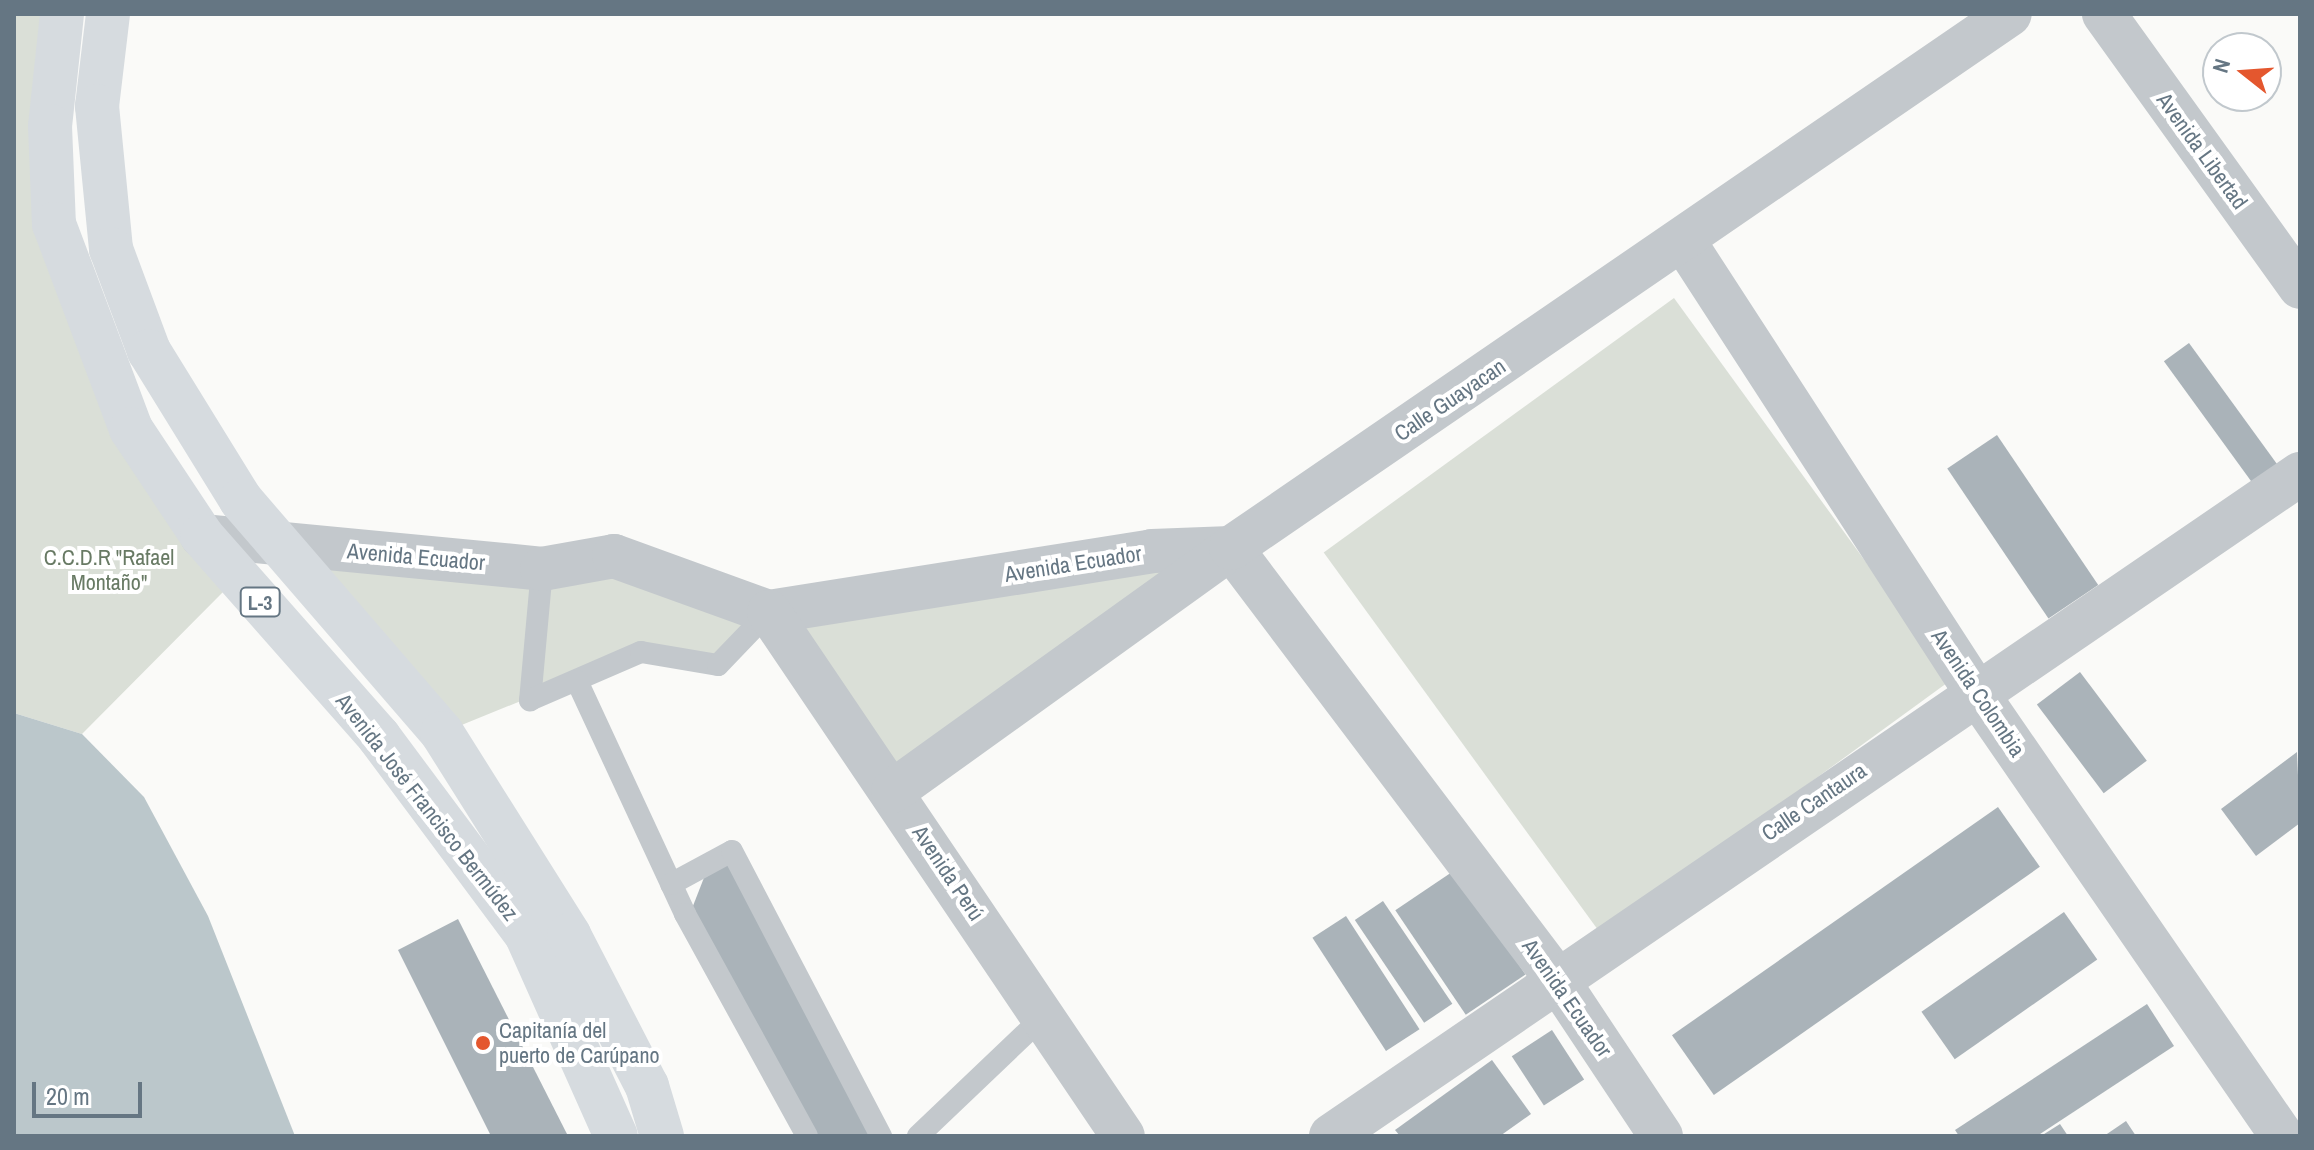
<!DOCTYPE html>
<html>
<head>
<meta charset="utf-8">
<style>
  body { margin:0 }
  #map { position:relative; width:2314px; height:1150px; overflow:hidden; background:#fafaf8; font-family:"Archivo Narrow",sans-serif }
  div>[style] { position:absolute }
  [style*='--x'] { left:calc(var(--x)*1px); top:calc(var(--y)*1px); width:calc(var(--w)*1px); rotate:calc(var(--a)*1deg) }
  .green>* { inset:0; background:#dadfd7; transform-origin:0 0 }
  .water>* { inset:0; background:#bbc7cb }
  .building>* { inset:0; background:#aab3b9; transform-origin:0 0 }
  .lane>* { height:22px; margin:-11px; padding:0 11px; transform-origin:11px; border-radius:11px; background:#c3c8cc }
  .street>* { height:44px; margin:-22px; padding:0 22px; transform-origin:22px; border-radius:22px; background:#c3c8cc }
  .primary>* { height:44px; margin:-22px; padding:0 22px; transform-origin:22px; border-radius:22px; background:#d6dbdf }
  .dots>* { width:22px; height:22px; translate:-50% -50%; box-sizing:border-box; border:4px solid #fff; border-radius:50% }
  span { translate:-50% -50%; white-space:nowrap; text-align:center; line-height:1.15; -webkit-text-stroke:8px #fff; paint-order:stroke }
  .shield-label span { padding:2px 6px; background:#fff; border:2px solid; border-radius:6px; -webkit-text-stroke-width:0 }
  .shield-label { font-size:20px; color:#657683; font-weight:700 }
  .street-label { font-size:22px; color:#657683 }
  .park-label { font-size:22px; color:#687a64 }
  .poi-label { font-size:22px; color:#657683 }
  .left { translate:0 -50%; text-align:left }
  .frame { position:absolute; inset:0; border:16px solid #657683; pointer-events:none }
  .north { position:absolute; left:2202px; top:32px; width:80px; height:80px; box-sizing:border-box; background:#fff; border:2px solid #c1c8cd; border-radius:50%; rotate:287deg; font-size:22px; font-weight:700; line-height:32px; text-align:center; color:#657683 }
  .north::after { content:''; display:block; margin:auto; width:28px; height:36px; background:#e4572e; clip-path:polygon(50% 0,100% 100%,50% 72%,0 100%) }
  .scale { position:absolute; left:32px; top:1082px; width:110px; height:36px; box-sizing:border-box; border:4px solid #657683; border-top:0; padding-left:10px; font-size:24px; line-height:28px; white-space:nowrap; color:#657683; -webkit-text-stroke:6px #fff; paint-order:stroke }
</style>
</head>
<body>
<div id="map">
  <div class="green">
    <i style="clip-path:polygon(14px 14px,62px 14px,54px 225px,223px 592px,82px 734px,14px 713px)"></i>
    <i style="left:1674px;top:298px;width:472px;height:433px;rotate:54deg"></i>
    <i style="clip-path:polygon(277px 544px,614px 556px,769px 612px,1231px 548px,893px 791px,769px 612px,718px 665px,641px 652px,442px 733px)"></i>
  </div>
  <div class="water">
    <i style="clip-path:polygon(14px 713px,82px 734px,144px 797px,208px 916px,295px 1136px,14px 1136px)"></i>
  </div>
  <div class="building">
    <i style="left:2189px;top:343px;width:150px;height:31px;rotate:54deg"></i>
    <i style="left:1997px;top:435px;width:181px;height:60px;rotate:56deg"></i>
    <i style="left:2080px;top:672px;width:111px;height:54px;rotate:53deg"></i>
    <i style="clip-path:polygon(2297px 752px,2300px 823px,2256px 856px,2221px 809px)"></i>
    <i style="left:1998px;top:807px;width:73px;height:398px;rotate:55deg"></i>
    <i style="clip-path:polygon(733px 858px,879px 1136px,810px 1136px,691px 911px,707px 870px)"></i>
    <i style="left:1455px;top:870px;width:126px;height:72px;rotate:56deg"></i>
    <i style="left:1383px;top:901px;width:124px;height:34px;rotate:56deg"></i>
    <i style="left:2064px;top:912px;width:58px;height:174px;rotate:55deg"></i>
    <i style="left:1346px;top:916px;width:135px;height:40px;rotate:57deg"></i>
    <i style="clip-path:polygon(458px 919px,568px 1136px,491px 1136px,398px 950px)"></i>
    <i style="clip-path:polygon(2147px 1004px,2174px 1046px,2037px 1136px,1959px 1136px,1955px 1130px)"></i>
    <i style="left:1552px;top:1030px;width:59px;height:48px;rotate:57deg"></i>
    <i style="clip-path:polygon(1492px 1060px,1531px 1114px,1500px 1136px,1400px 1136px,1395px 1130px)"></i>
    <i style="clip-path:polygon(2126px 1121px,2136px 1136px,2104px 1136px)"></i>
    <i style="clip-path:polygon(2060px 1124px,2068px 1136px,2041px 1136px)"></i>
  </div>
  <div class="lane">
    <i style="--x:542;--y:569;--w:132;--a:95.2"></i>
    <i style="--x:530;--y:700;--w:121;--a:-23.4"></i>
    <i style="--x:641;--y:652;--w:78;--a:9.6"></i>
    <i style="--x:718;--y:665;--w:74;--a:-46.1"></i>
    <i style="--x:577;--y:681;--w:257;--a:65.1"></i>
    <i style="--x:685;--y:914;--w:253;--a:61.2"></i>
    <i style="--x:671;--y:884;--w:69;--a:-28.4"></i>
    <i style="--x:732;--y:851;--w:322;--a:62.4"></i>
    <i style="--x:918;--y:1136;--w:173;--a:-43.6"></i>
  </div>
  <div class="street">
    <i style="--x:2104;--y:14;--w:336;--a:54.3"></i>
    <i style="--x:1685;--y:243;--w:535;--a:57.05"></i>
    <i style="--x:1976;--y:692;--w:539;--a:55.43"></i>
    <i style="--x:202;--y:536;--w:342;--a:5.5"></i>
    <i style="--x:542;--y:569;--w:73;--a:-10.2"></i>
    <i style="--x:614;--y:556;--w:165;--a:19.9"></i>
    <i style="--x:769;--y:612;--w:388;--a:-9"></i>
    <i style="--x:1152;--y:551;--w:79;--a:-2.2"></i>
    <i style="--x:1231;--y:548;--w:543;--a:52.94"></i>
    <i style="--x:1558;--y:981;--w:186;--a:56.4"></i>
    <i style="--x:769;--y:612;--w:632;--a:55.96"></i>
    <i style="--x:893;--y:791;--w:416;--a:-35.7"></i>
    <i style="--x:1231;--y:548;--w:944;--a:-34.43"></i>
    <i style="--x:1331;--y:1136;--w:1174;--a:-34.34"></i>
  </div>
  <div class="primary">
    <i style="--x:62;--y:14;--w:113;--a:96.1"></i>
    <i style="--x:50;--y:126;--w:98;--a:87.7"></i>
    <i style="--x:54;--y:224;--w:219;--a:69.4"></i>
    <i style="--x:131;--y:429;--w:128;--a:56.4"></i>
    <i style="--x:202;--y:536;--w:268;--a:48.6"></i>
    <i style="--x:379;--y:737;--w:246;--a:53.3"></i>
    <i style="--x:526;--y:934;--w:221;--a:66"></i>
    <i style="--x:108;--y:14;--w:93;--a:96.8"></i>
    <i style="--x:97;--y:106;--w:144;--a:84.4"></i>
    <i style="--x:111;--y:249;--w:109;--a:69.6"></i>
    <i style="--x:149;--y:351;--w:175;--a:58.3"></i>
    <i style="--x:241;--y:500;--w:308;--a:49.2"></i>
    <i style="--x:442;--y:733;--w:239;--a:57.8"></i>
    <i style="--x:569;--y:935;--w:170;--a:62.7"></i>
    <i style="--x:647;--y:1086;--w:52;--a:73.3"></i>
  </div>
  <div class="dots">
    <i style="left:483px;top:1043px;background:#e4572e"></i>
  </div>
  <div class="shield-label">
    <span style="left:260px;top:602px">L-3</span>
  </div>
  <div class="street-label">
    <span style="left:2202px;top:151px;rotate:54deg">Avenida Libertad</span>
    <span style="left:1450px;top:400px;rotate:-34deg">Calle Guayacan</span>
    <span style="left:416px;top:557px;rotate:5deg">Avenida Ecuador</span>
    <span style="left:1073px;top:564px;rotate:-9deg">Avenida Ecuador</span>
    <span style="left:1978px;top:693px;rotate:56deg">Avenida Colombia</span>
    <span style="left:1814px;top:802px;rotate:-34deg">Calle Cantaura</span>
    <span style="left:427px;top:807px;rotate:52deg">Avenida José Francisco Bermúdez</span>
    <span style="left:948px;top:873px;rotate:56deg">Avenida Perú</span>
    <span style="left:1567px;top:998px;rotate:55deg">Avenida Ecuador</span>
  </div>
  <div class="park-label">
    <span style="left:109px;top:570px">C.C.D.R "Rafael<br>Montaño"</span>
  </div>
  <div class="poi-label">
    <span class="left" style="left:499px;top:1043px">Capitanía del<br>puerto de Carúpano</span>
  </div>
  <div class="frame"></div>
  <div class="north">N</div>
  <div class="scale">20 m</div>
</div>
</body>
</html>
